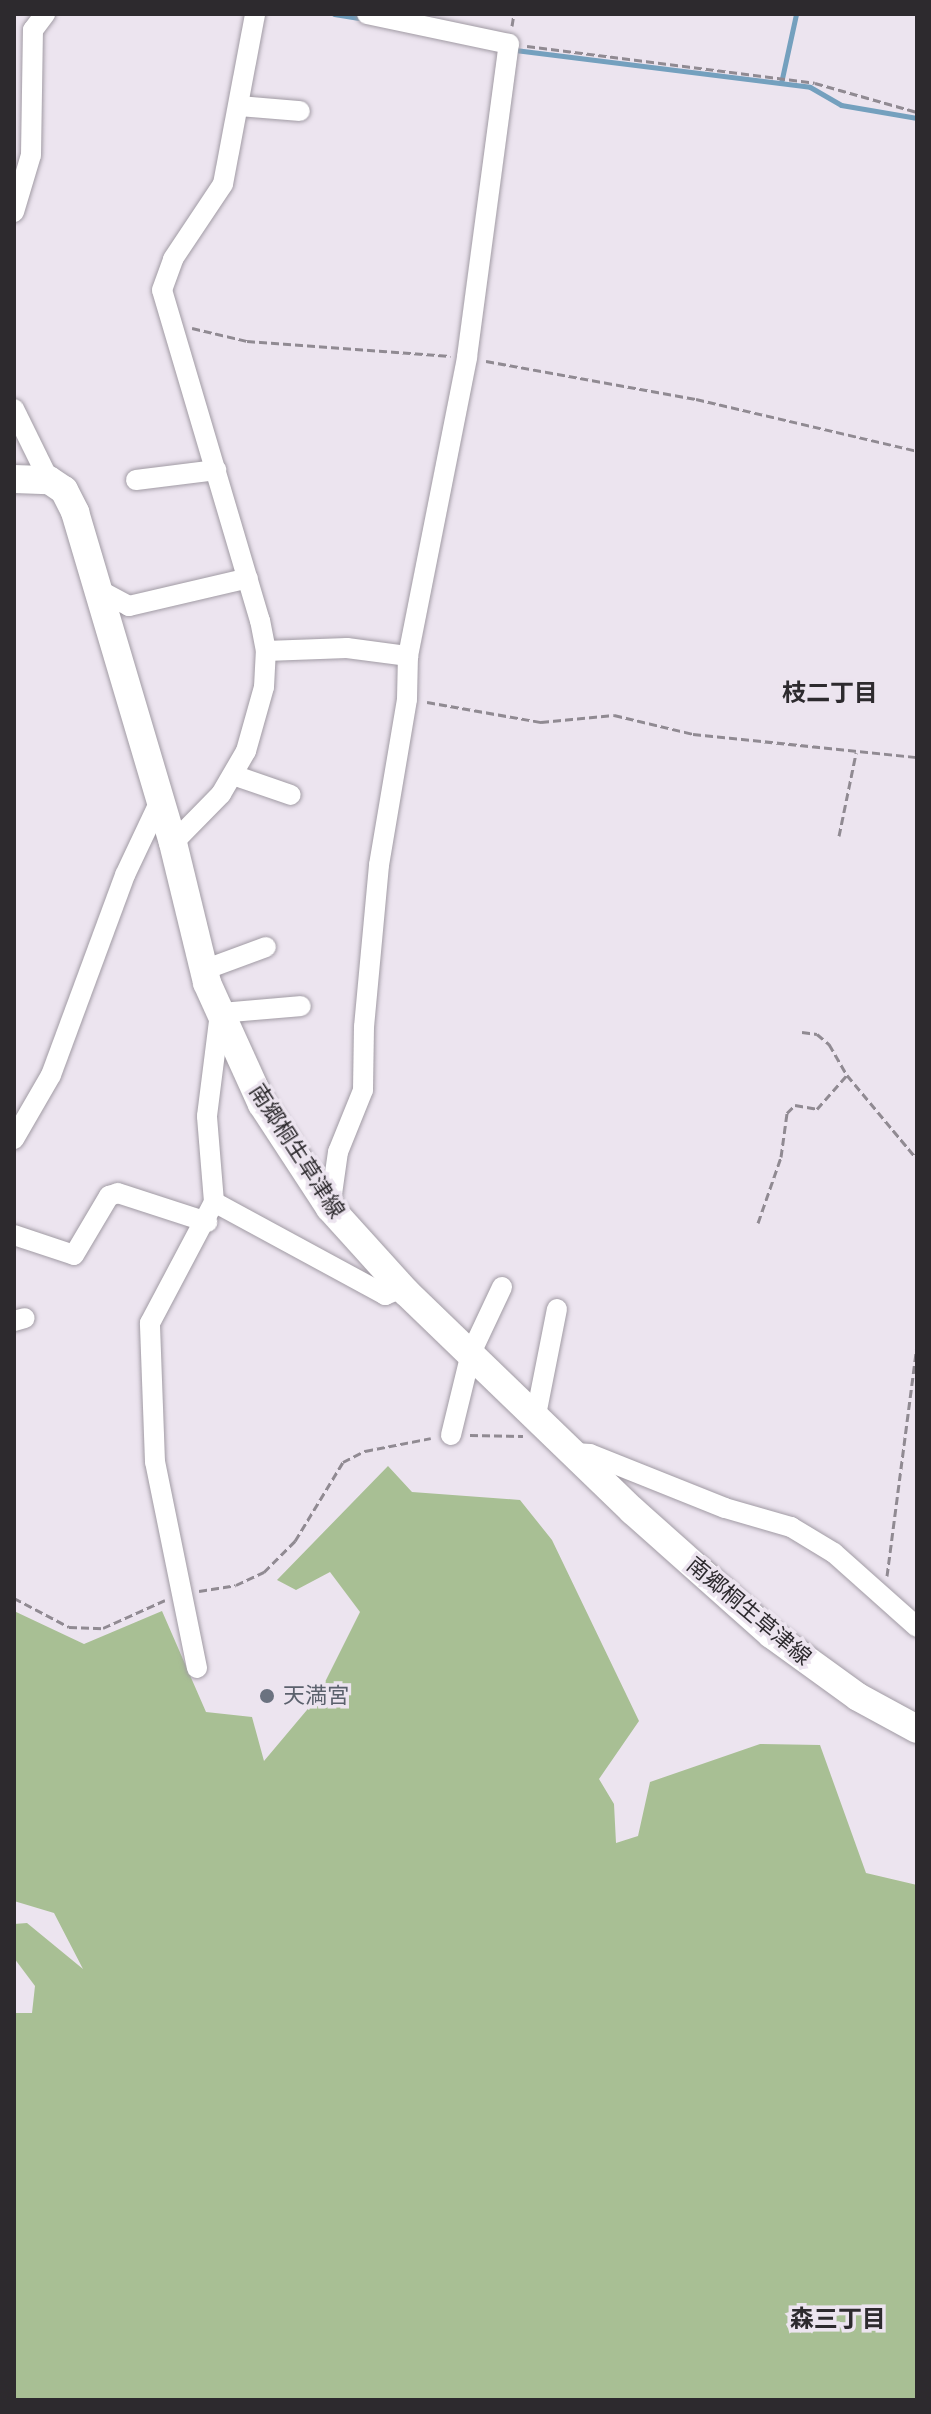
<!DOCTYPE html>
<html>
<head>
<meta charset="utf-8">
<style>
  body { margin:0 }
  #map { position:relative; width:931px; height:2414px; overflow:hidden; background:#ece4ef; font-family:"PT Sans","Noto Sans JP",sans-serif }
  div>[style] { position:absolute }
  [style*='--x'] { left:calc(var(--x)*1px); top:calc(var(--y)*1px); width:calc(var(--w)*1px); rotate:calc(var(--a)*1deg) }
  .forest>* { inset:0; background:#a8bf94 }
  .stream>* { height:5px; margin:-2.5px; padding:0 2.5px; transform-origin:2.5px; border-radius:2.5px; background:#74a0be }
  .path>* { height:3px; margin-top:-1.5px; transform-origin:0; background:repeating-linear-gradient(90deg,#908a92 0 8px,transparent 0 12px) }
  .roads { filter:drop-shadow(0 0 2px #a19ba4) drop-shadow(0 0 2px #a19ba4) }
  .minor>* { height:20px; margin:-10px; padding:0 10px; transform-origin:10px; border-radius:10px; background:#fff }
  .secondary>* { height:28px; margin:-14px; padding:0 14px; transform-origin:14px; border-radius:14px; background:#fff }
  .dots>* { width:22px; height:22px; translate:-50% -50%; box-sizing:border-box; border:4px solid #ece4ef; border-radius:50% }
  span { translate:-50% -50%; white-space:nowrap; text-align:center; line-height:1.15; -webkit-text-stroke:7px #ece4ef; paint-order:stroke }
  .street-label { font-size:22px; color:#2d2a2e }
  .worship-label { font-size:22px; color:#5b616d }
  .left { translate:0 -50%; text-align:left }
  .neighbourhood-label { font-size:24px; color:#2d2a2e; font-weight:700 }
  .frame { position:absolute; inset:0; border:16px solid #2d2a2e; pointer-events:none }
</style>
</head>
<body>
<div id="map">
  <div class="forest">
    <i style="clip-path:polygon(388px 1466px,412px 1492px,520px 1500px,552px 1540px,639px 1721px,599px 1779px,614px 1804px,616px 1843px,638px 1836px,650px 1782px,760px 1744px,820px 1745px,866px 1873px,917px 1885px,917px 2400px,14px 2400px,14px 2013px,32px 2013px,35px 1986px,14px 1958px,14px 1924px,27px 1923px,83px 1969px,54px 1913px,14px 1901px,14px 1611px,84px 1644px,162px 1611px,206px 1712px,252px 1717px,264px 1761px,317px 1698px,360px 1612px,330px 1572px,296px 1590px,277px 1580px)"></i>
  </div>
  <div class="stream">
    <i style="--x:334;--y:14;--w:30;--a:9"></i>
    <i style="--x:515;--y:50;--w:297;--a:7.1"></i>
    <i style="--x:810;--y:87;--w:36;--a:30"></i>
    <i style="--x:841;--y:105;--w:77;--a:9.7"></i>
    <i style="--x:781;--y:83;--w:71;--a:-77.7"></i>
  </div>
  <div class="path">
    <i style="--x:512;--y:26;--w:12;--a:-81"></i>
    <i style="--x:527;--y:46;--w:290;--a:7.3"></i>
    <i style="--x:815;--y:83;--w:106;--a:15.9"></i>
    <i style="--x:192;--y:328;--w:57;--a:13.3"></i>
    <i style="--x:247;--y:341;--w:204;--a:4.2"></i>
    <i style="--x:486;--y:361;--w:213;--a:10.3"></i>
    <i style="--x:696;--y:399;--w:227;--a:13.2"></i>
    <i style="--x:427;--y:702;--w:116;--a:10"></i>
    <i style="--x:541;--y:722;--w:73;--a:-5.5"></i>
    <i style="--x:614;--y:715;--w:81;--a:13.5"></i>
    <i style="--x:693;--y:734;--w:225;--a:5.9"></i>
    <i style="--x:839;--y:836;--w:85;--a:-78.4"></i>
    <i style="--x:802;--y:1032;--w:15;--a:8"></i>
    <i style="--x:817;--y:1034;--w:16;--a:40"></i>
    <i style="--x:829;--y:1044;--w:36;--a:60"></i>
    <i style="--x:847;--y:1075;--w:109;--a:50.2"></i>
    <i style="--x:758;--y:1223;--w:70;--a:-70.8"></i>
    <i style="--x:781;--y:1157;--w:44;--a:-82.2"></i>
    <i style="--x:787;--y:1113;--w:11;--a:-45"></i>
    <i style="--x:795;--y:1105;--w:22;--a:10"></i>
    <i style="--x:817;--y:1109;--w:45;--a:-48.6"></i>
    <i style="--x:470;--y:1435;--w:53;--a:1.1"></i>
    <i style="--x:887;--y:1576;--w:234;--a:-82.6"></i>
    <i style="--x:199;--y:1591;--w:37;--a:-9"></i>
    <i style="--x:236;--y:1585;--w:31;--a:-25"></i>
    <i style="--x:264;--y:1572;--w:44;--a:-45"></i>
    <i style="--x:295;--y:1541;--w:92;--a:-58.7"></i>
    <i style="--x:343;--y:1462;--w:25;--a:-27"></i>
    <i style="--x:365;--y:1451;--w:67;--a:-11.1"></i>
    <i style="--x:14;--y:1598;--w:62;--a:27.8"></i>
    <i style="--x:69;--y:1627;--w:34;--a:2"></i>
    <i style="--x:103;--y:1628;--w:68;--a:-24.3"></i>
  </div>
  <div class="roads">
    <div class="minor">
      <i style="--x:240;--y:106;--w:60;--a:4.8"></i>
      <i style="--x:14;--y:212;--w:59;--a:-73.4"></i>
      <i style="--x:31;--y:155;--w:125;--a:-89.1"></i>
      <i style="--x:33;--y:30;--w:20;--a:-53"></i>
      <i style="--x:14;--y:409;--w:79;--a:63.8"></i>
      <i style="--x:136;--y:480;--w:81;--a:-7.1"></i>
      <i style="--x:99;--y:590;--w:34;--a:28"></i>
      <i style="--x:129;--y:606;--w:122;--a:-13.2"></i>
      <i style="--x:266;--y:651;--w:81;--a:-2.1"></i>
      <i style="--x:347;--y:648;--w:62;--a:7.5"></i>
      <i style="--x:233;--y:775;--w:61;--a:19"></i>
      <i style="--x:173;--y:843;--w:69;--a:-45.6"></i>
      <i style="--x:221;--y:794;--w:50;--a:-59.8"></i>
      <i style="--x:246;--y:751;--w:66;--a:-74.3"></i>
      <i style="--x:264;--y:687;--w:36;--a:-87"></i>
      <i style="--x:266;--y:651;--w:31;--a:-101"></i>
      <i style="--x:260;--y:621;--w:345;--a:-106.5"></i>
      <i style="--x:162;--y:290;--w:33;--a:-70"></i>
      <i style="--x:173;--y:259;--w:90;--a:-56.3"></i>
      <i style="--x:223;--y:184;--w:173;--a:-79.3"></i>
      <i style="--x:204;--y:970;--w:66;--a:-20.4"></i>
      <i style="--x:14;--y:1139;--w:74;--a:-60"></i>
      <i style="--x:51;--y:1075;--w:213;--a:-69.7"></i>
      <i style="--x:125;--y:875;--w:82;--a:-64.7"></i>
      <i style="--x:214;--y:1202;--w:195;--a:28.5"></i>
      <i style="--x:385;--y:1295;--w:18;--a:-22"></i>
      <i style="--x:330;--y:1208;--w:57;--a:-81.9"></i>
      <i style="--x:338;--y:1152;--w:67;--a:-68"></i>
      <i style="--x:363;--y:1090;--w:63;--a:-89.1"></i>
      <i style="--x:364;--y:1027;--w:163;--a:-84.7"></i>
      <i style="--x:379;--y:865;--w:168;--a:-80.4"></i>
      <i style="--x:407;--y:699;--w:43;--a:-88.7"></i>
      <i style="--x:408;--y:656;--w:305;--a:-78.8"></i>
      <i style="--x:467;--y:357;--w:316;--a:-82.4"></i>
      <i style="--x:509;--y:44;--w:145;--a:-168.1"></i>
      <i style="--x:14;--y:1235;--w:63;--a:18.4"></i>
      <i style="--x:74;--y:1255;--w:69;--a:-59.3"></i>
      <i style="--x:109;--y:1196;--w:9;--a:-18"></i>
      <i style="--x:118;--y:1193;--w:94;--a:18"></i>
      <i style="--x:14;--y:1321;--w:11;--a:-15"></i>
      <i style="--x:536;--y:1415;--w:108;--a:-78.8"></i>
      <i style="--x:451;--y:1435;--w:84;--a:-76.3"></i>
      <i style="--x:471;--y:1353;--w:73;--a:-64.8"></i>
      <i style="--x:575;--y:1453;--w:15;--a:4"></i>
      <i style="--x:590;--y:1454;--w:145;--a:21.8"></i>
      <i style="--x:725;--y:1508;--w:69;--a:16.1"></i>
      <i style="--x:791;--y:1527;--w:50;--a:31.2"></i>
      <i style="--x:834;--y:1553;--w:111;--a:41.7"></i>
      <i style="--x:197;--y:1668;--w:210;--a:-101.5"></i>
      <i style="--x:155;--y:1462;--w:139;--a:-92.1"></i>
      <i style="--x:150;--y:1323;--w:137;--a:-62.1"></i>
      <i style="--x:214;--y:1202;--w:86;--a:-94.7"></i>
      <i style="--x:207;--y:1116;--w:104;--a:-82.8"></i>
      <i style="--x:220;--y:1013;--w:81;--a:-4.9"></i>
    </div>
    <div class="secondary">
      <i style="--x:14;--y:479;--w:35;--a:2"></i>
      <i style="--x:49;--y:480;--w:18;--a:34"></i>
      <i style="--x:64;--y:490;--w:25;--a:63"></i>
      <i style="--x:75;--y:512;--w:345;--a:73.5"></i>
      <i style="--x:173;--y:843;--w:144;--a:76.3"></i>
      <i style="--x:207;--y:983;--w:133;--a:65.6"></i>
      <i style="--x:262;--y:1104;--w:124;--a:56.8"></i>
      <i style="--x:330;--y:1208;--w:113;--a:47.9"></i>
      <i style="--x:406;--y:1292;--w:315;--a:44"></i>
      <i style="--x:633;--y:1511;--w:185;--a:41.7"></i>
      <i style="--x:771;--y:1634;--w:107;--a:35.9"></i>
      <i style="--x:858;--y:1697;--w:67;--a:28.5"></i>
    </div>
  </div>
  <div class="dots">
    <i style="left:267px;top:1696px;background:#6b7280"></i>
  </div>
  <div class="street-label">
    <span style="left:297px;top:1151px;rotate:57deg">南郷桐生草津線</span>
    <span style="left:749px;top:1611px;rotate:40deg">南郷桐生草津線</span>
  </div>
  <div class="worship-label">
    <span class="left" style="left:283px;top:1696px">天満宮</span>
  </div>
  <div class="neighbourhood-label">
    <span style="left:830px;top:693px">枝二丁目</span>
    <span style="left:838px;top:2319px">森三丁目</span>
  </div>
  <div class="frame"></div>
</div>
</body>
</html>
